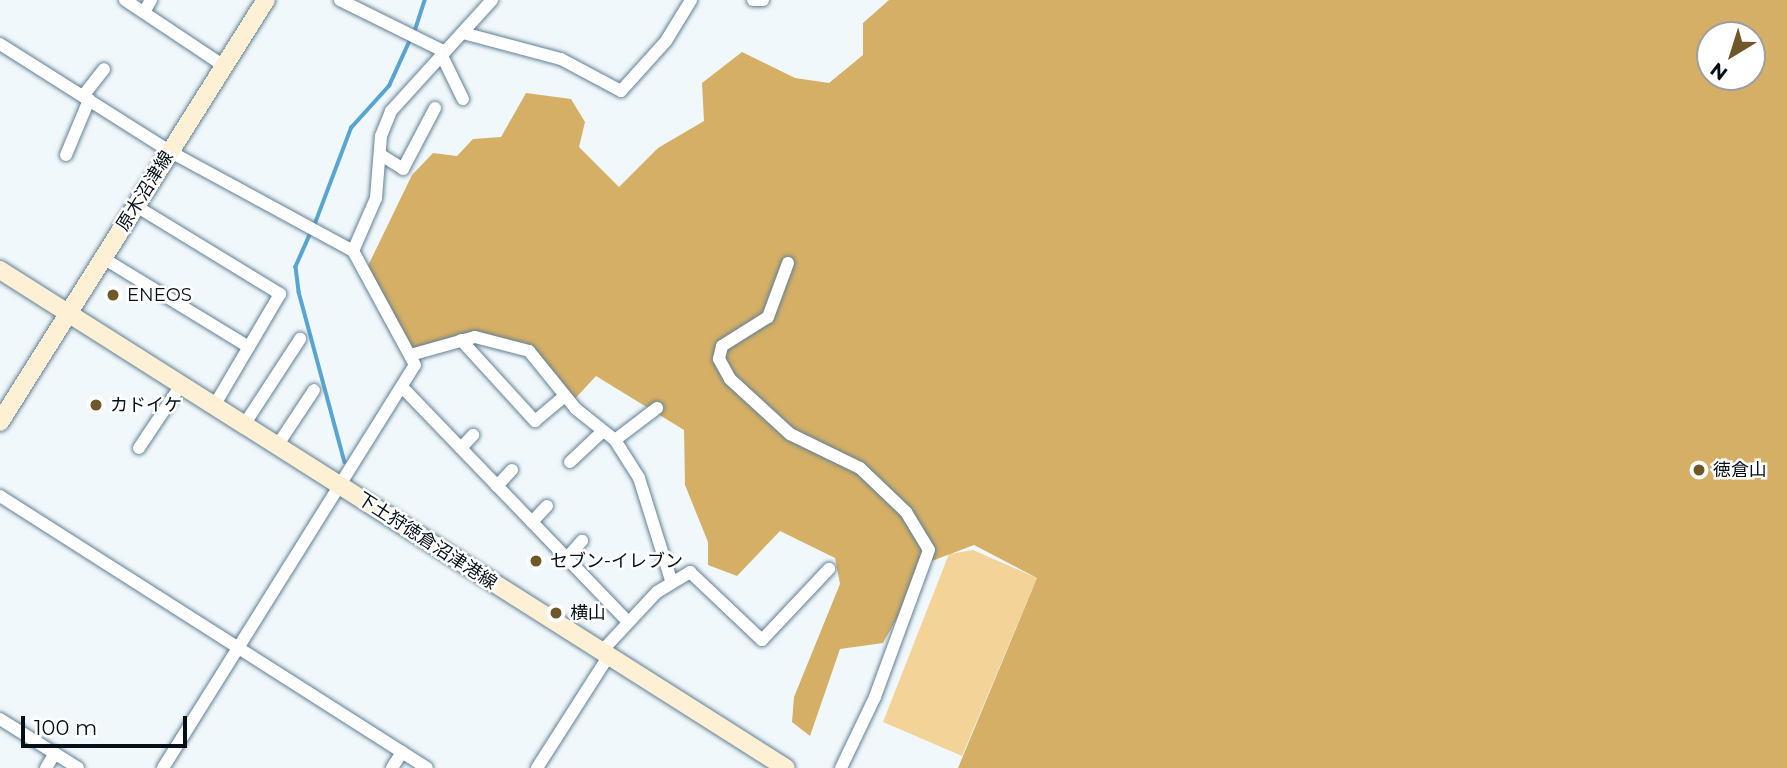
<!DOCTYPE html>
<html>
<head>
<meta charset="utf-8">
<style>
  body { margin:0 }
  #map { position:relative; width:1787px; height:768px; overflow:hidden; background:#f1f8fc; font-family:Montserrat,"Noto Sans JP",sans-serif }
  div>[style] { position:absolute }
  [style*='--x'] { left:calc(var(--x)*1px); top:calc(var(--y)*1px); width:calc(var(--w)*1px); rotate:calc(var(--a)*1deg) }
  .green>* { inset:0; background:#f3d398 }
  .forest>* { inset:0; background:#d5af65 }
  .stream>* { height:3.5px; margin:-1.75px; padding:0 1.75px; transform-origin:1.75px; border-radius:1.75px; background:#58a5d3 }
  .roads { filter:drop-shadow(0 0 2px #618094) drop-shadow(0 0 2px #618094) }
  .street>* { height:12px; margin:-6px; padding:0 6px; transform-origin:6px; border-radius:6px; background:#fff }
  .secondary>* { height:18px; margin:-9px; padding:0 9px; transform-origin:9px; border-radius:9px; background:#fef0d5 }
  .dots>* { width:19px; height:19px; translate:-50% -50%; box-sizing:border-box; border:4px solid #fff; border-radius:50% }
  span { translate:-50% -50%; white-space:nowrap; text-align:center; line-height:1.15; -webkit-text-stroke:5px #fff; paint-order:stroke }
  .street-label { font-size:18px; color:#040f17 }
  .poi-label { font-size:18px; color:#040f17 }
  .left { translate:0 -50%; text-align:left }
  .north { position:absolute; left:1696px; top:21px; width:70px; height:70px; box-sizing:border-box; background:#fff; border:2px solid #9b9fa2; border-radius:50%; rotate:218deg; font-size:19px; font-weight:700; line-height:28px; text-align:center; color:#040f17 }
  .north::after { content:''; display:block; margin:auto; width:24px; height:32px; background:#6f5728; clip-path:polygon(50% 0,100% 100%,50% 72%,0 100%) }
  .scale { position:absolute; left:21px; top:716px; width:166px; height:32px; box-sizing:border-box; border:4px solid #040f17; border-top:0; padding-left:9px; font-size:21px; line-height:24px; white-space:nowrap; color:#040f17; -webkit-text-stroke:5px #fff; paint-order:stroke }
</style>
</head>
<body>
<div id="map">
  <div class="green">
    <i style="clip-path:polygon(973px 550px,1037px 578px,962px 756px,883px 722px,949px 554px)"></i>
  </div>
  <div class="forest">
    <i style="clip-path:polygon(evenodd,889px 0,1787px 0,1787px 768px,958px 768px,1037px 578px,974px 545px,929px 562px,883px 643px,840px 649px,810px 736px,792px 722px,794px 697px,840px 584px,835px 558px,780px 531px,737px 576px,708px 565px,708px 542px,685px 485px,684px 430px,596px 376px,571px 403px,527px 347px,487px 334px,460px 335px,414px 354px,365px 272px,412px 175px,433px 153px,457px 156px,473px 139px,501px 137px,526px 93px,571px 99px,585px 122px,579px 147px,619px 187px,658px 148px,704px 121px,702px 83px,742px 52px,795px 78px,829px 83px,863px 55px,863px 23px,889px 0,1710px 35px,1752px 35px,1752px 77px,1710px 77px,1710px 35px)"></i>
  </div>
  <div class="stream">
    <i style="--x:414;--y:33;--w:35;--a:-72"></i>
    <i style="--x:314;--y:226;--w:105;--a:-69.3"></i>
    <i style="--x:351;--y:128;--w:57;--a:-47.9"></i>
    <i style="--x:389;--y:86;--w:51;--a:-65.5"></i>
    <i style="--x:311;--y:233;--w:37;--a:114"></i>
    <i style="--x:296;--y:267;--w:25;--a:83"></i>
    <i style="--x:299;--y:292;--w:176;--a:74.9"></i>
  </div>
  <div class="roads">
    <div class="street">
      <i style="--x:125;--y:0;--w:119;--a:33.7"></i>
      <i style="--x:340;--y:0;--w:117;--a:26.3"></i>
      <i style="--x:753;--y:0;--w:10;--a:0"></i>
      <i style="--x:144;--y:12;--w:14;--a:-60"></i>
      <i style="--x:463;--y:33;--w:101;--a:14.9"></i>
      <i style="--x:561;--y:59;--w:68;--a:28.1"></i>
      <i style="--x:621;--y:91;--w:67;--a:-48"></i>
      <i style="--x:666;--y:41;--w:48;--a:-58.6"></i>
      <i style="--x:0;--y:44;--w:200;--a:32.3"></i>
      <i style="--x:169;--y:151;--w:209;--a:28.5"></i>
      <i style="--x:442;--y:56;--w:48;--a:64"></i>
      <i style="--x:83;--y:96;--w:34;--a:-52"></i>
      <i style="--x:66;--y:155;--w:60;--a:-67.3"></i>
      <i style="--x:381;--y:155;--w:26;--a:32"></i>
      <i style="--x:403;--y:169;--w:69;--a:-62.3"></i>
      <i style="--x:136;--y:206;--w:169;--a:31.4"></i>
      <i style="--x:280;--y:294;--w:130;--a:120.5"></i>
      <i style="--x:103;--y:258;--w:171;--a:31.4"></i>
      <i style="--x:788;--y:263;--w:58;--a:110.3"></i>
      <i style="--x:768;--y:317;--w:54;--a:147.8"></i>
      <i style="--x:722;--y:346;--w:13;--a:103"></i>
      <i style="--x:719;--y:359;--w:23;--a:61"></i>
      <i style="--x:730;--y:379;--w:81;--a:42.5"></i>
      <i style="--x:790;--y:434;--w:78;--a:25.9"></i>
      <i style="--x:860;--y:468;--w:64;--a:43.7"></i>
      <i style="--x:906;--y:512;--w:44;--a:58.8"></i>
      <i style="--x:929;--y:550;--w:157;--a:110.2"></i>
      <i style="--x:875;--y:697;--w:79;--a:115.6"></i>
      <i style="--x:461;--y:340;--w:110;--a:47.6"></i>
      <i style="--x:535;--y:421;--w:39;--a:-40"></i>
      <i style="--x:414;--y:354;--w:63;--a:-15.6"></i>
      <i style="--x:475;--y:337;--w:56;--a:14.5"></i>
      <i style="--x:529;--y:351;--w:75;--a:51"></i>
      <i style="--x:576;--y:409;--w:50;--a:38.5"></i>
      <i style="--x:615;--y:440;--w:45;--a:57.7"></i>
      <i style="--x:639;--y:478;--w:107;--a:72.6"></i>
      <i style="--x:403;--y:388;--w:325;--a:46.1"></i>
      <i style="--x:244;--y:425;--w:103;--a:-56.9"></i>
      <i style="--x:615;--y:440;--w:53;--a:-37.3"></i>
      <i style="--x:277;--y:446;--w:67;--a:-56.5"></i>
      <i style="--x:139;--y:448;--w:76;--a:-56.3"></i>
      <i style="--x:461;--y:448;--w:18;--a:-47"></i>
      <i style="--x:570;--y:462;--w:45;--a:-43.2"></i>
      <i style="--x:497;--y:486;--w:22;--a:-47"></i>
      <i style="--x:0;--y:496;--w:506;--a:32.5"></i>
      <i style="--x:532;--y:522;--w:22;--a:-47"></i>
      <i style="--x:567;--y:558;--w:23;--a:-49"></i>
      <i style="--x:601;--y:652;--w:82;--a:-47"></i>
      <i style="--x:657;--y:592;--w:39;--a:-31"></i>
      <i style="--x:690;--y:572;--w:99;--a:43.4"></i>
      <i style="--x:762;--y:640;--w:98;--a:-46.7"></i>
      <i style="--x:0;--y:719;--w:92;--a:32.1"></i>
      <i style="--x:46;--y:768;--w:17;--a:-59"></i>
      <i style="--x:163;--y:768;--w:475;--a:-58"></i>
      <i style="--x:415;--y:365;--w:130;--a:-118.5"></i>
      <i style="--x:353;--y:251;--w:58;--a:-66.5"></i>
      <i style="--x:376;--y:198;--w:62;--a:-85.4"></i>
      <i style="--x:381;--y:136;--w:27;--a:-68"></i>
      <i style="--x:391;--y:111;--w:150;--a:-47.7"></i>
      <i style="--x:392;--y:768;--w:19;--a:-58"></i>
      <i style="--x:537;--y:768;--w:132;--a:-57.4"></i>
    </div>
    <div class="secondary">
      <i style="--x:0;--y:270;--w:930;--a:32.36"></i>
      <i style="--x:0;--y:422;--w:499;--a:-57.8"></i>
    </div>
  </div>
  <div class="dots">
    <i style="left:113px;top:295px;background:#6f5728"></i>
    <i style="left:96px;top:405px;background:#6f5728"></i>
    <i style="left:1699px;top:470px;background:#6f5728"></i>
    <i style="left:536px;top:561px;background:#6f5728"></i>
    <i style="left:556px;top:613px;background:#6f5728"></i>
  </div>
  <div class="street-label">
    <span style="left:145px;top:191px;rotate:-58deg">原木沼津線</span>
    <span style="left:427px;top:541px;rotate:33deg">下土狩徳倉沼津港線</span>
  </div>
  <div class="poi-label">
    <span class="left" style="left:127px;top:295px">ENEOS</span>
    <span class="left" style="left:110px;top:405px">カドイケ</span>
    <span class="left" style="left:1713px;top:470px">徳倉山</span>
    <span class="left" style="left:550px;top:561px">セブン-イレブン</span>
    <span class="left" style="left:570px;top:613px">横山</span>
  </div>
  <div class="north">N</div>
  <div class="scale">100 m</div>
</div>
</body>
</html>
